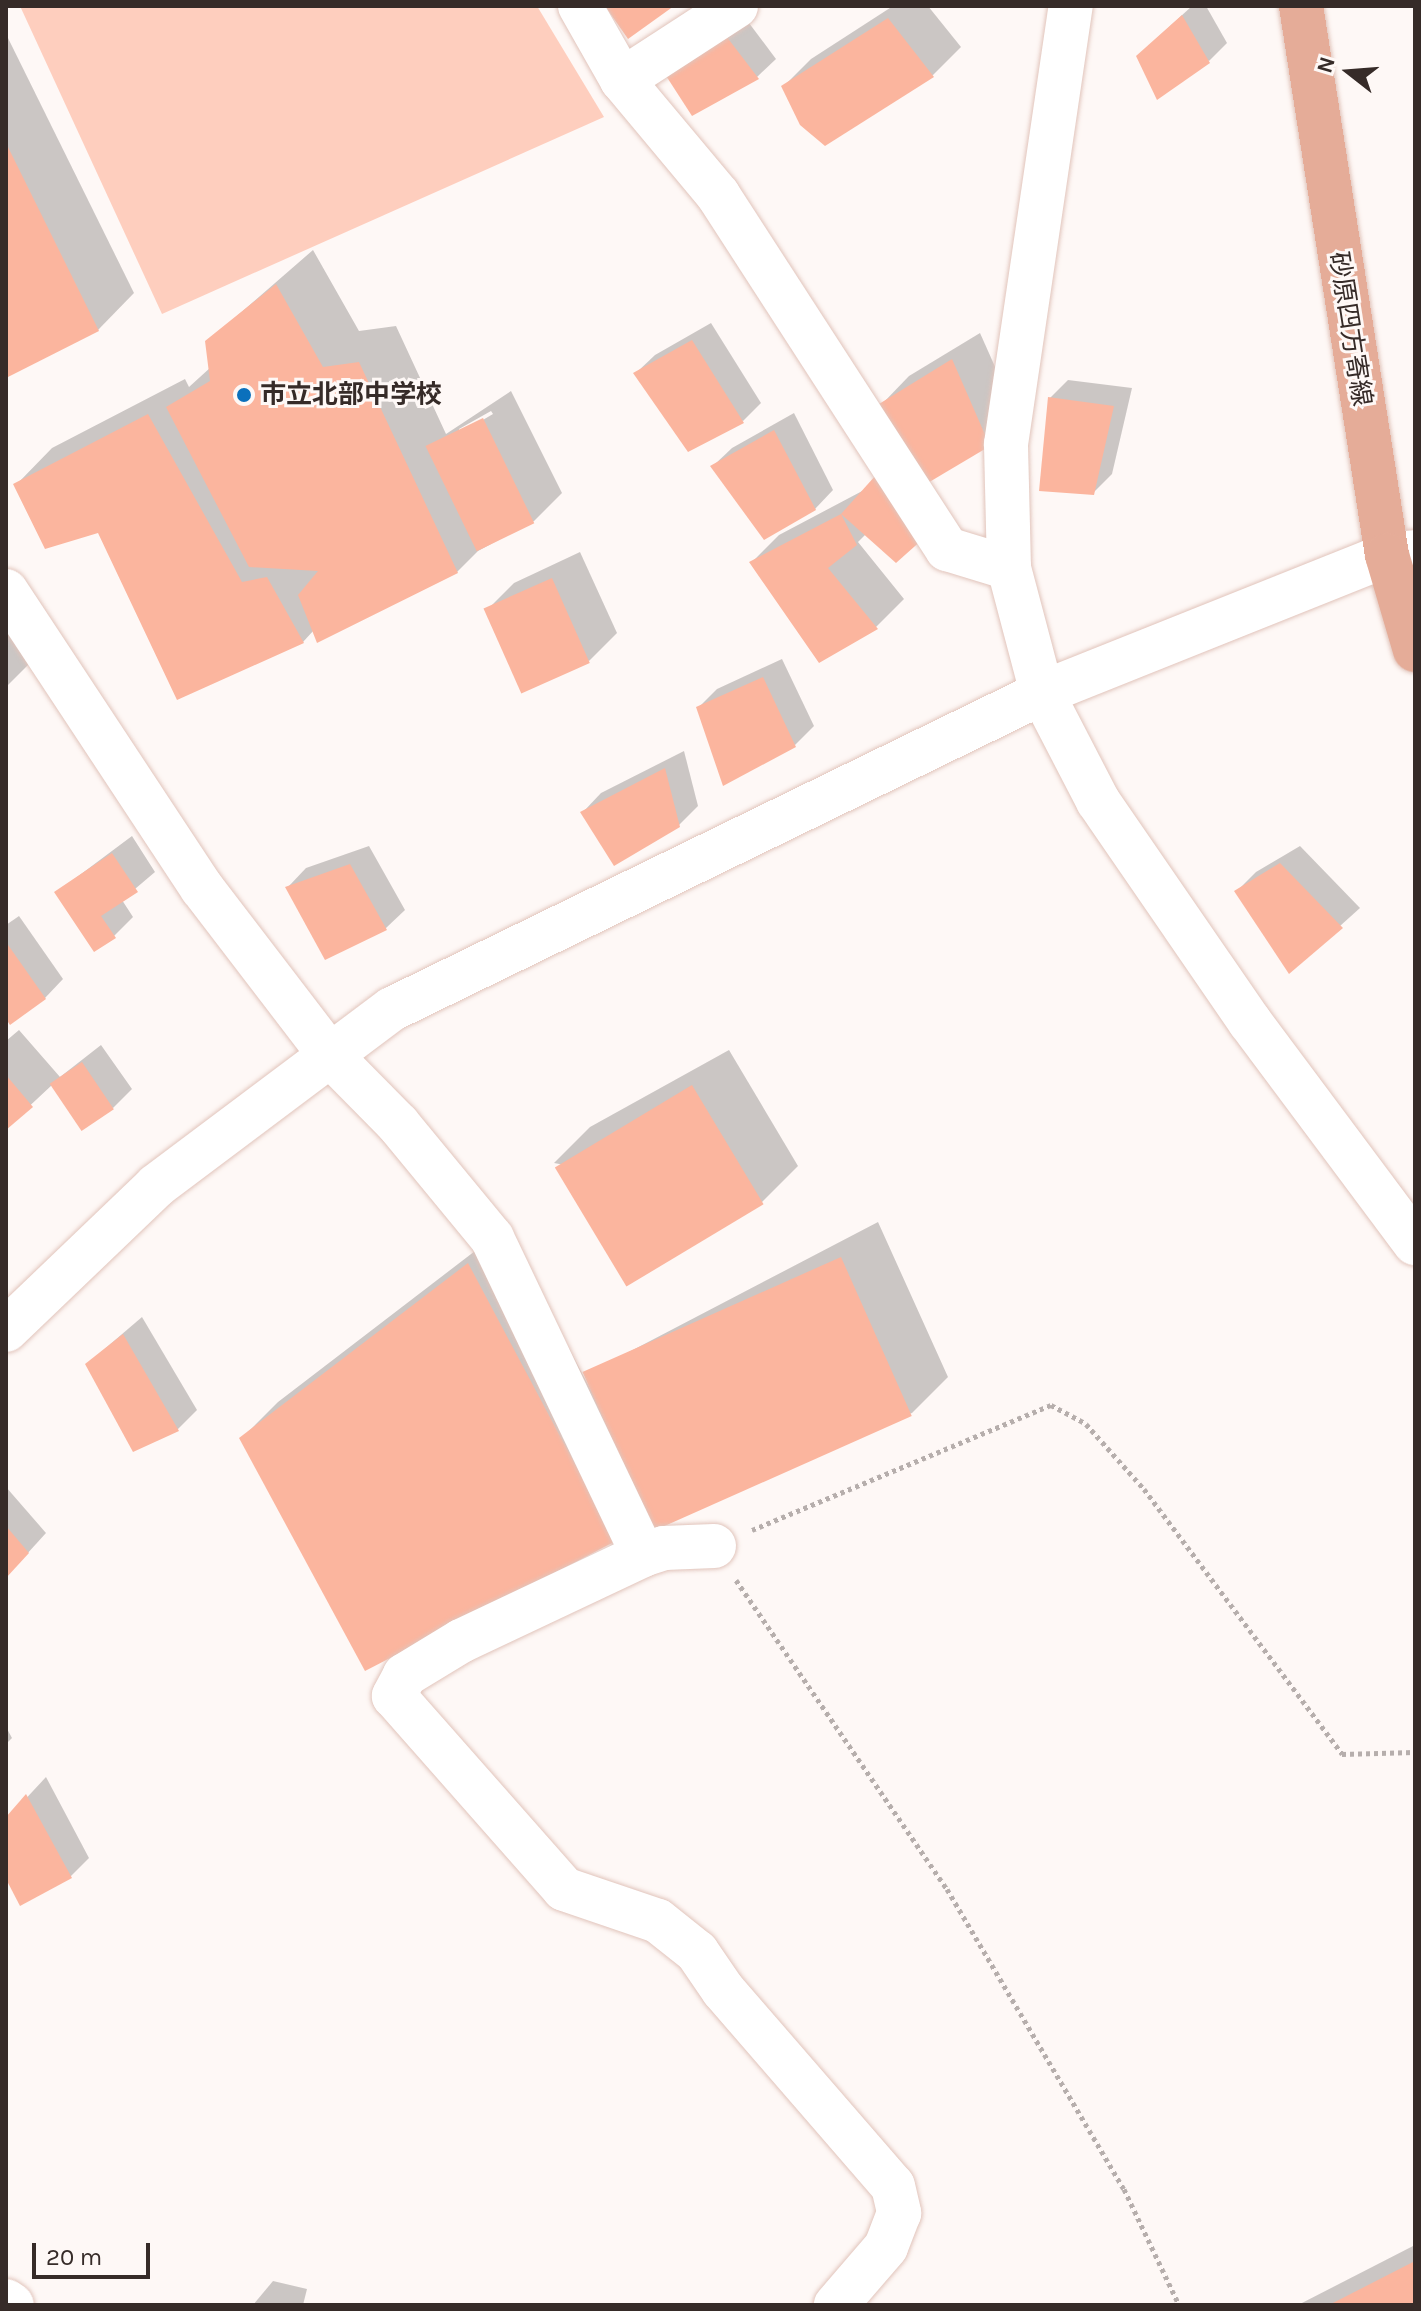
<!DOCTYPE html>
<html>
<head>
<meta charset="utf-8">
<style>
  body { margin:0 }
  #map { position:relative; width:1421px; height:2311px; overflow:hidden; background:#fef8f6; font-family:Karla,"Noto Sans JP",sans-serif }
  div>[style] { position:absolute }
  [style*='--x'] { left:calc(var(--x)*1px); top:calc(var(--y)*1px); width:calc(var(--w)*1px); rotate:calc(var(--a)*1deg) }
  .green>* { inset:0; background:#fecebe }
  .shadow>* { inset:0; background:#0003 }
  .building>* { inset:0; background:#fbb59e; transform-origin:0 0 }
  .path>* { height:5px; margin-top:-2.5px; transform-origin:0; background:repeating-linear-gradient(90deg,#b6aeac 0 4px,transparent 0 8px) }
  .roads { filter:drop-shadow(0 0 2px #e1c4bb) drop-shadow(0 0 2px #e1c4bb) }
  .minor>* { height:44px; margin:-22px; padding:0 22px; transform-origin:22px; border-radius:22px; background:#fff }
  .major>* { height:44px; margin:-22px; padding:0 22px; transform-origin:22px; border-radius:22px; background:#e5ac98 }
  .dots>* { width:22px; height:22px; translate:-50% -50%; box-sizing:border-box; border:4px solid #fef8f6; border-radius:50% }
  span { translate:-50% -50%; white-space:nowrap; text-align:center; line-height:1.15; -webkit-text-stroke:6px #fef8f6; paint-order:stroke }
  .street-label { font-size:26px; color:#362b28 }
  .poi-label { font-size:26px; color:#362b28; font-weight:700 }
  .left { translate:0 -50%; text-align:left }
  .frame { position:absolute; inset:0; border:8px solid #362b28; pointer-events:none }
  .north { position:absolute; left:1309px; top:32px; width:80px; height:80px; -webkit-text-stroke:6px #fef8f6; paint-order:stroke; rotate:287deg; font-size:22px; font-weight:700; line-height:32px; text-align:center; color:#362b28 }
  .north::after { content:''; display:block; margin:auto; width:28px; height:36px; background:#362b28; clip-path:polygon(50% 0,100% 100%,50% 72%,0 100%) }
  .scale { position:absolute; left:32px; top:2243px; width:118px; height:36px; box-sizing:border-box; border:4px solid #362b28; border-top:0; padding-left:10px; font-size:24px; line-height:28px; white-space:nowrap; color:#362b28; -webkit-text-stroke:6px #fef8f6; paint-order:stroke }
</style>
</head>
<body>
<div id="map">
  <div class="green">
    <i style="clip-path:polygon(20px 6px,537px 6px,604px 117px,162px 314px)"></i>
  </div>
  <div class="shadow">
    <i style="clip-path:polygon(893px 6px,928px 6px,961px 47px,933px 75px,825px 143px,783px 87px,811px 59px)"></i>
    <i style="clip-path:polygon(1192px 6px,1206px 6px,1227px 43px,1209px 61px,1157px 38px)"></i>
    <i style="clip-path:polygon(743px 15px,776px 59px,757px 77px,664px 68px)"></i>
    <i style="clip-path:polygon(6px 34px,134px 293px,98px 330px,6px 376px)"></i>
    <i style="clip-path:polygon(evenodd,313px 250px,359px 331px,396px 326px,446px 434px,511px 391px,562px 493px,534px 521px,478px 551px,457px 572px,314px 630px,303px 642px,16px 485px,52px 448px,185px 379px,189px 387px,211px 367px,207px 342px,313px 250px,491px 411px,493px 414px,459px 434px,459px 429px,491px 411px)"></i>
    <i style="clip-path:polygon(711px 323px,761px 403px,743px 421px,636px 373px,655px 355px)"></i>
    <i style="clip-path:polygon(980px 333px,1017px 416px,989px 444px,882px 404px,909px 376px)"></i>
    <i style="clip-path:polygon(1068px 380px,1132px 388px,1112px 474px,1093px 493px,1050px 398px)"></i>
    <i style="clip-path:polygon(794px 413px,833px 490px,815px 509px,713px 466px,732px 448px)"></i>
    <i style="clip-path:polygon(866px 489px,866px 534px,858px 542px,904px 599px,876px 627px,819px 660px,752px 562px,779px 535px)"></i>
    <i style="clip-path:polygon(580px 552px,617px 633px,589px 661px,486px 611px,514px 583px)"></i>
    <i style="clip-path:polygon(6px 576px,31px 662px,6px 687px)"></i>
    <i style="clip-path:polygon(782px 659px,814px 726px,795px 745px,698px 708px,717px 689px)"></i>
    <i style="clip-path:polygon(684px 751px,698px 806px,679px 825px,583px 812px,601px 793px)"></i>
    <i style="clip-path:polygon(132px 836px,155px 872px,122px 900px,133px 917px,114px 936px,57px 892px)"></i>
    <i style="clip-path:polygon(369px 846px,405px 910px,386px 928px,326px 958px,288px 887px,306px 868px)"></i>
    <i style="clip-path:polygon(1300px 846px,1360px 908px,1290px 971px,1237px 891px,1256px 872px)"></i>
    <i style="clip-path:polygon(19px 916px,63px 979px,45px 998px,6px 1016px,6px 925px)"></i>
    <i style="clip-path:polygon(19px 1030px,60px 1077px,101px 1045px,132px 1089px,113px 1108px,52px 1085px,6px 1128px,6px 1041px)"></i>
    <i style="clip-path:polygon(729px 1050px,798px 1166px,762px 1202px,554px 1163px,590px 1127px)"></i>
    <i style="clip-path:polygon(878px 1222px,948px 1377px,912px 1413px,648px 1505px,615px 1539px,242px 1438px,278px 1402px,505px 1228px,591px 1390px,629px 1352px)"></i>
    <i style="clip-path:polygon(142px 1317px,197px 1410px,178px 1429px,133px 1450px,87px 1364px)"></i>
    <i style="clip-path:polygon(6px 1487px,46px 1533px,6px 1577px)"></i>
    <i style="clip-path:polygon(6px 1727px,12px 1738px,6px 1744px)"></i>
    <i style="clip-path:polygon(46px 1777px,89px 1858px,70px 1877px,6px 1874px,6px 1820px)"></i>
    <i style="clip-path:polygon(1415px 2245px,1415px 2305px,1298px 2305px)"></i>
    <i style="clip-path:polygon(273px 2281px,307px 2289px,303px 2305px,253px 2305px)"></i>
  </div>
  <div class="building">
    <i style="clip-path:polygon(605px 6px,674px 6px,628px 39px)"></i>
    <i style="clip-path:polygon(1182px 15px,1210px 63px,1157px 100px,1136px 56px)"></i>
    <i style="clip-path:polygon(888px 18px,934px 77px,825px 146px,800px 125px,781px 86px)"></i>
    <i style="clip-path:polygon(723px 32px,759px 79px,692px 116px,661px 68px)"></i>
    <i style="clip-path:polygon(6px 143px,99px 331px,6px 378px)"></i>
    <i style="clip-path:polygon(276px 284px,323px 367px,359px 362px,458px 573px,317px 643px,298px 595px,318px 571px,249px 567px,166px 407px,210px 381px,205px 341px)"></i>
    <i style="clip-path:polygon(692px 340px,744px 423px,688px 452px,633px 373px)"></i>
    <i style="clip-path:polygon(952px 359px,990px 446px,926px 484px,879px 404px)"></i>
    <i style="clip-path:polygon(1048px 397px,1114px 406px,1094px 495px,1039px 491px)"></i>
    <i style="clip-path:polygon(148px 414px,242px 582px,267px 577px,304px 643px,177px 700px,98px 533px,45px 549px,13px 484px)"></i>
    <i style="left:483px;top:418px;width:117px;height:64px;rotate:64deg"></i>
    <i style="clip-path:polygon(774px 430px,816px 510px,764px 540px,710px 466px)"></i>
    <i style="clip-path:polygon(876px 475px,924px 538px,896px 563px,841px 514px)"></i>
    <i style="clip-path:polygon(841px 514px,857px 545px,828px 568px,878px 629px,819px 663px,749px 562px)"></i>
    <i style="left:552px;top:578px;width:93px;height:75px;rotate:66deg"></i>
    <i style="clip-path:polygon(763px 677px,796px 747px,723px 786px,696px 707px)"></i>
    <i style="clip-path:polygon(665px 768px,680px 827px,614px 866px,580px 812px)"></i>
    <i style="clip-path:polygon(112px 853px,138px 892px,101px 916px,116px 938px,94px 952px,54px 892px)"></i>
    <i style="clip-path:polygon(1280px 863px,1343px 928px,1289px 974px,1234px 891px)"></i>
    <i style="clip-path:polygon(350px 864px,387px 930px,325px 960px,285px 887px)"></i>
    <i style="clip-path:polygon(6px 942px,46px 999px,10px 1025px,6px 1019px)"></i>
    <i style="left:82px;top:1062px;width:57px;height:39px;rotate:56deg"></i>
    <i style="clip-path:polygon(6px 1075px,33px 1107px,6px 1130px)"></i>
    <i style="left:692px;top:1085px;width:139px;height:160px;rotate:59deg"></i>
    <i style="left:841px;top:1257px;width:174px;height:283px;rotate:66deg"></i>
    <i style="clip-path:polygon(468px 1263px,616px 1541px,365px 1671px,239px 1438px)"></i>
    <i style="clip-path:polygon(123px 1334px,179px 1431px,133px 1452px,85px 1364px)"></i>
    <i style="clip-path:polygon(6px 1526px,29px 1553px,6px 1578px)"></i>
    <i style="clip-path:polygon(26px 1794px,72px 1878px,20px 1906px,6px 1879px,6px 1817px)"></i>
    <i style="clip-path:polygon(1415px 2261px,1415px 2305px,1329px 2305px)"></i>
  </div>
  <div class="path">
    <i style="--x:752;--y:1530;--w:324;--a:-22.7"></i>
    <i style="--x:1051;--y:1405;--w:40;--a:28"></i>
    <i style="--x:1086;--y:1424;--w:87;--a:48.3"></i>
    <i style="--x:1144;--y:1489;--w:331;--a:53.2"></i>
    <i style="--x:1342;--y:1754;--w:73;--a:-1.6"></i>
    <i style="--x:736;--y:1580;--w:374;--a:55.7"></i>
    <i style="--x:947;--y:1889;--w:348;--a:59.5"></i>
    <i style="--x:1124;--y:2189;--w:128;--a:64.6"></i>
  </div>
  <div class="roads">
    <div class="minor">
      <i style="--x:580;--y:6;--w:85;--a:60.4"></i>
      <i style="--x:622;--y:80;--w:150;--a:50.1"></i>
      <i style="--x:718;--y:195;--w:422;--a:57.1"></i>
      <i style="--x:947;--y:549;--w:65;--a:17"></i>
      <i style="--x:1009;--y:568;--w:129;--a:75.2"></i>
      <i style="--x:1042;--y:693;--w:122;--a:62.6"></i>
      <i style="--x:1098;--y:801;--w:268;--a:55.5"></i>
      <i style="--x:1250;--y:1022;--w:276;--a:53.3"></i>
      <i style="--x:622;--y:80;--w:136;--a:-33"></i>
      <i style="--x:1009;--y:568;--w:124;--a:-91.4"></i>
      <i style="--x:1006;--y:444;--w:443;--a:-81.6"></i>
      <i style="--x:6;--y:591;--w:356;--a:56.6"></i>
      <i style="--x:202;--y:888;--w:208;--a:52.6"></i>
      <i style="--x:328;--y:1053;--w:100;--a:45.4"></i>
      <i style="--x:398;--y:1124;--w:148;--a:50.5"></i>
      <i style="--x:492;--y:1238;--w:351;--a:64.5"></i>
      <i style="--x:6;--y:1330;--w:208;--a:-43.8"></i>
      <i style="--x:156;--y:1186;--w:295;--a:-36.9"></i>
      <i style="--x:392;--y:1009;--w:723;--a:-25.93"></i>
      <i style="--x:1042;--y:693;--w:372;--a:-21.8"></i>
      <i style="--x:1387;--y:555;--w:28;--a:-6"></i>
      <i style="--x:714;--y:1546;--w:50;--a:177.7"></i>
      <i style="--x:664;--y:1548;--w:22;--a:162"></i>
      <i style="--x:643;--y:1555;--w:201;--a:154.7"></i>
      <i style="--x:461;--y:1641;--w:66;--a:148.7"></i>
      <i style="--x:405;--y:1675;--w:24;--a:118"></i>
      <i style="--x:394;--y:1696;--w:257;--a:48.6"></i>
      <i style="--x:564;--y:1889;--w:99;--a:18.8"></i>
      <i style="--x:658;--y:1921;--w:50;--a:38.5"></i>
      <i style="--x:697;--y:1952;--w:46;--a:55.6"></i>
      <i style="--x:723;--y:1990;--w:259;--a:49.1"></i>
      <i style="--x:893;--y:2186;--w:28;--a:77"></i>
      <i style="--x:899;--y:2213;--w:36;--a:111"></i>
      <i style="--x:886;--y:2247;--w:77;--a:130.8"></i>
      <i style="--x:6;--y:2301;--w:7;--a:34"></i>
    </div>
    <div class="major">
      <i style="--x:1301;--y:6;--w:556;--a:81.1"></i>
      <i style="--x:1387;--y:555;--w:99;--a:73.6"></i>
    </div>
  </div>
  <div class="dots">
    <i style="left:244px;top:395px;background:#0b70bc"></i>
  </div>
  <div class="street-label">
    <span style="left:1350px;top:329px;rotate:81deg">砂原四方寄線</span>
  </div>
  <div class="poi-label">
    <span class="left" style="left:260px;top:395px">市立北部中学校</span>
  </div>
  <div class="frame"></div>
  <div class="north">N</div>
  <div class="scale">20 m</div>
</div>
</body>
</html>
